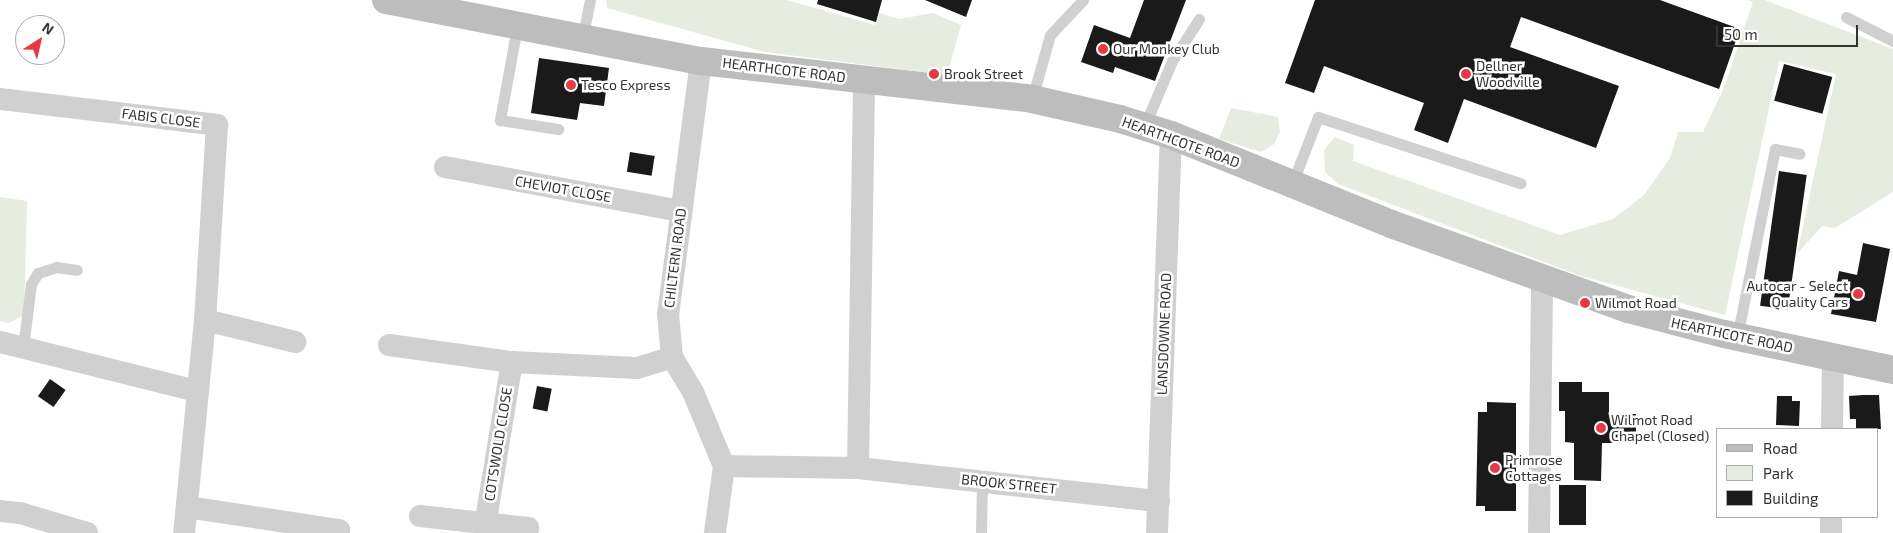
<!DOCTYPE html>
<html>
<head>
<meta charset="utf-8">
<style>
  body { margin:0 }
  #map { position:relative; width:1893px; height:533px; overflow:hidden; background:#fff; font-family:"Exo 2",sans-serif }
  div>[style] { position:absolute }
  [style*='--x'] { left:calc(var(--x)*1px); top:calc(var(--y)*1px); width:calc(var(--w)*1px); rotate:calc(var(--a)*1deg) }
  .green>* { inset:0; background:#e6ecdf }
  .building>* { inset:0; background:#1a1a1a; transform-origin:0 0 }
  .lane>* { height:11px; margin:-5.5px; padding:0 5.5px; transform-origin:5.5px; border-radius:5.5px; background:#d0d0d0 }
  .street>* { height:22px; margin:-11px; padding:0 11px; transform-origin:11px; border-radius:11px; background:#d0d0d0 }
  .secondary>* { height:28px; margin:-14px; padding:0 14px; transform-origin:14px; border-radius:14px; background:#bdbdbd }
  .dots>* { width:14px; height:14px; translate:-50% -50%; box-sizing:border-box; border:2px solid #fff; border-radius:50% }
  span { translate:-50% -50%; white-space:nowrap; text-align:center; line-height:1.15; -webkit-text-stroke:5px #fff; paint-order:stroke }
  .poi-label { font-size:14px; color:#333 }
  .left { translate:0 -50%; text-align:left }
  .right { translate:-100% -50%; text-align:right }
  .street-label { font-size:14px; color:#333 }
  .legend { position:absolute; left:1716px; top:428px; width:162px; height:90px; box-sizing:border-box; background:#fff; border:1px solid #adadad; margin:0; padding:6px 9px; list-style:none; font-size:15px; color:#333 }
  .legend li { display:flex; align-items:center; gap:10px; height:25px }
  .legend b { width:25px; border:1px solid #adadad }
  .north { position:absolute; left:15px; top:15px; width:50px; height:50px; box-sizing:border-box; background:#fff; border:1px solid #adadad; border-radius:50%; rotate:35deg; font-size:14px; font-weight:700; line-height:20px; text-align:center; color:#333 }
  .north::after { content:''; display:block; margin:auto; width:18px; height:22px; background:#e63946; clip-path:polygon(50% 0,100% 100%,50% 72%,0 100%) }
  .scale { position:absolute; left:1716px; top:25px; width:142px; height:22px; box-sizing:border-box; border:2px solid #333; border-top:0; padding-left:6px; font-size:15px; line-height:18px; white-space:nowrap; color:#333; -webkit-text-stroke:4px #fff; paint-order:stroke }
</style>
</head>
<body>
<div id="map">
  <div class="green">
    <i style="clip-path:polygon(606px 0,787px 0,875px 25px,879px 13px,899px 19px,933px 13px,961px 25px,947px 75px,765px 52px,607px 8px)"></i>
    <i style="clip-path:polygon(1748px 0,1765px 0,1893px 49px,1893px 192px,1835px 228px,1822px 226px,1797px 254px,1836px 74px,1779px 61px,1725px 315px,1581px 276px,1338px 184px,1325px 172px,1324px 150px,1335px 137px,1354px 145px,1353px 161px,1560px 235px,1613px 219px,1644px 195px,1670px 158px,1678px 132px,1703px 132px,1723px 90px,1753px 2px)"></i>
    <i style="clip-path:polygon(1231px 108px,1278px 117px,1280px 132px,1274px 144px,1261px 152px,1219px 139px)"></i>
    <i style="clip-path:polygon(0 197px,27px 201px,24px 315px,9px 323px,0 321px)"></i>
  </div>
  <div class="building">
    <i style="clip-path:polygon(818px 0,882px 0,876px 22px,817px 4px)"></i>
    <i style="clip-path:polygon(925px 0,972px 0,966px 17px)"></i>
    <i style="clip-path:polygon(1144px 0,1186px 0,1155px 81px,1115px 67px,1113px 73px,1081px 62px,1094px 25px,1130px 38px)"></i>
    <i style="clip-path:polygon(1315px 0,1660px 0,1740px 29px,1719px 89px,1521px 17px,1510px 47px,1619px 86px,1596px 148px,1464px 99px,1448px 143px,1414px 130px,1424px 103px,1324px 66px,1314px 93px,1285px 83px)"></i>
    <i style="clip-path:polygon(539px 58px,609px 68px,604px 106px,580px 103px,577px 120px,531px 113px)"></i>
    <i style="left:1784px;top:64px;width:50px;height:38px;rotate:15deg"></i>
    <i style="left:630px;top:152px;width:25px;height:20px;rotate:9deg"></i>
    <i style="left:1779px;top:171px;width:28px;height:136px;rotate:8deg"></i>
    <i style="clip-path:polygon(1863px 243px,1890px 249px,1876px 322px,1831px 314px,1839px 271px,1857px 275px)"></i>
    <i style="left:50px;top:379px;width:19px;height:21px;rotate:35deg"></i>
    <i style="clip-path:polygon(1559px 382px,1582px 382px,1582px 392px,1609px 392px,1609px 414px,1636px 414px,1636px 443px,1602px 443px,1601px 481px,1574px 480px,1574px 443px,1565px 442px,1565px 411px,1559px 411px)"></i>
    <i style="left:537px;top:386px;width:15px;height:23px;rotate:11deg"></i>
    <i style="clip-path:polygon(1863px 395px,1879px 395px,1881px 429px,1856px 429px,1856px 419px,1850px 419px,1849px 396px)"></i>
    <i style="clip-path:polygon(1777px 396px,1792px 396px,1792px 401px,1800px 401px,1799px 426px,1776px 425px)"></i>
    <i style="clip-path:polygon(1487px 402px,1516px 403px,1516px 511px,1485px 511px,1485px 506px,1476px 506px,1478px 412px,1487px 412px)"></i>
    <i style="left:1559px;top:485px;width:27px;height:40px"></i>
  </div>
  <div class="lane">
    <i style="--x:1846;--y:17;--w:53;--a:27.1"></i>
    <i style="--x:517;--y:27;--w:95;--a:100.4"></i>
    <i style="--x:500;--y:120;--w:59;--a:8.8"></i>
    <i style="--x:582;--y:40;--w:41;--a:-78.7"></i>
    <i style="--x:1032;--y:99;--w:66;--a:-74.3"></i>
    <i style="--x:1050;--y:35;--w:48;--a:-46.7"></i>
    <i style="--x:1144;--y:127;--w:72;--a:-67"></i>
    <i style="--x:1172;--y:61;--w:50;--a:-57.3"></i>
    <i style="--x:1292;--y:184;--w:72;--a:-68.8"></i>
    <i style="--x:1318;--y:117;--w:213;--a:18.1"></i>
    <i style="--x:1737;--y:337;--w:192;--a:-78.6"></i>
    <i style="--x:1775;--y:149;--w:25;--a:11"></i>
    <i style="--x:23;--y:348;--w:64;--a:-82.9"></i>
    <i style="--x:31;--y:284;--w:13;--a:-58"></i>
    <i style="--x:38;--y:273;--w:19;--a:-18"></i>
    <i style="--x:56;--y:267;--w:21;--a:8"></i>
    <i style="--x:981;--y:533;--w:52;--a:-88.9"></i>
  </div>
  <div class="street">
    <i style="--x:701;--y:61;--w:255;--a:97.4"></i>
    <i style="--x:668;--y:314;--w:43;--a:84.7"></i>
    <i style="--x:672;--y:357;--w:41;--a:59"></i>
    <i style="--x:693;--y:392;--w:80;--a:67.3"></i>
    <i style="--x:724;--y:466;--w:68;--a:97.7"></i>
    <i style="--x:0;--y:99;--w:219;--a:6.8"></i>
    <i style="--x:217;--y:125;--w:195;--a:93.5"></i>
    <i style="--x:205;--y:320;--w:214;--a:95.6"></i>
    <i style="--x:445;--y:167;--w:240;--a:10.6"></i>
    <i style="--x:205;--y:320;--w:93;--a:13.7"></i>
    <i style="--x:0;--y:342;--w:202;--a:14"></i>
    <i style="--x:389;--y:345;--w:124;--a:7.9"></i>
    <i style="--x:1832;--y:429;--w:72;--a:-89.2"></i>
    <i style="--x:724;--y:466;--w:134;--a:0.9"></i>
    <i style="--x:858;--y:468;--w:303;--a:6.3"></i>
    <i style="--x:858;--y:468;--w:388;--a:-89.1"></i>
    <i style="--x:187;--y:507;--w:154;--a:8.6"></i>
    <i style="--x:0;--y:511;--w:20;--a:6"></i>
    <i style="--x:20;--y:513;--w:70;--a:16.6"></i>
    <i style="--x:420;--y:516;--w:109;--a:6.3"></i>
    <i style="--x:485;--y:526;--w:166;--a:-80.7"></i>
    <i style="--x:512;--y:362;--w:125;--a:2.7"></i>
    <i style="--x:637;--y:368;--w:37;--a:-17"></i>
    <i style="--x:1157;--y:533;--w:398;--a:-88"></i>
    <i style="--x:1539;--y:533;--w:253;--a:-89.3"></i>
    <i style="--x:1831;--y:533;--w:16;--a:-90"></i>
  </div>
  <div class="secondary">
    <i style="--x:386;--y:0;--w:321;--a:11"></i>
    <i style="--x:701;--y:61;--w:333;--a:6.5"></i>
    <i style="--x:1032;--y:99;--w:90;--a:12.8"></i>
    <i style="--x:1120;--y:119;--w:53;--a:17.4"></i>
    <i style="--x:1171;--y:135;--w:237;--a:22"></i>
    <i style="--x:1391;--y:224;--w:252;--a:19.7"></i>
    <i style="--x:1628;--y:309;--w:99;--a:14.6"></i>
    <i style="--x:1724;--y:334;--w:173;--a:12"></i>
  </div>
  <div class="dots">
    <i style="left:1103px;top:49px;background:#e63946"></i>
    <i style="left:934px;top:74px;background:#e63946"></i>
    <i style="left:1466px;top:74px;background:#e63946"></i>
    <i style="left:571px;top:85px;background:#e63946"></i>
    <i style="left:1858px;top:294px;background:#e63946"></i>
    <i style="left:1585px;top:303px;background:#e63946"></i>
    <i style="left:1601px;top:428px;background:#e63946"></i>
    <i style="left:1495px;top:468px;background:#e63946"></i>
  </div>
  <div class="poi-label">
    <span class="left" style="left:1113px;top:49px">Our Monkey Club</span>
    <span class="left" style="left:1476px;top:74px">Dellner<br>Woodville</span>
    <span class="left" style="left:944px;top:74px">Brook Street</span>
    <span class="left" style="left:581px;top:85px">Tesco Express</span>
    <span class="right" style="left:1848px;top:294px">Autocar - Select<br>Quality Cars</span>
    <span class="left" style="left:1595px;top:303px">Wilmot Road</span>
    <span class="left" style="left:1611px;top:428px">Wilmot Road<br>Chapel (Closed)</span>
    <span class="left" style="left:1505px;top:468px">Primrose<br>Cottages</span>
  </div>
  <div class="street-label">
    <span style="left:784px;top:70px;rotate:7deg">HEARTHCOTE ROAD</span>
    <span style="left:161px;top:118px;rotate:7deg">FABIS CLOSE</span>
    <span style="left:1181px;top:142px;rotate:20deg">HEARTHCOTE ROAD</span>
    <span style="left:563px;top:189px;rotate:10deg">CHEVIOT CLOSE</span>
    <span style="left:675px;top:258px;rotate:-83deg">CHILTERN ROAD</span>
    <span style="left:1164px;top:334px;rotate:-88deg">LANSDOWNE ROAD</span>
    <span style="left:1732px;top:335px;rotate:12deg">HEARTHCOTE ROAD</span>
    <span style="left:498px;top:444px;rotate:-81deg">COTSWOLD CLOSE</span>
    <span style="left:1009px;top:484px;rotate:6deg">BROOK STREET</span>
  </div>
  <ul class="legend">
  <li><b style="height:6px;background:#bdbdbd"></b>Road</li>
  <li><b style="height:14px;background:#e6ecdf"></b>Park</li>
  <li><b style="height:14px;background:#1a1a1a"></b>Building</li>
  </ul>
  <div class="north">N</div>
  <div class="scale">50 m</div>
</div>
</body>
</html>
